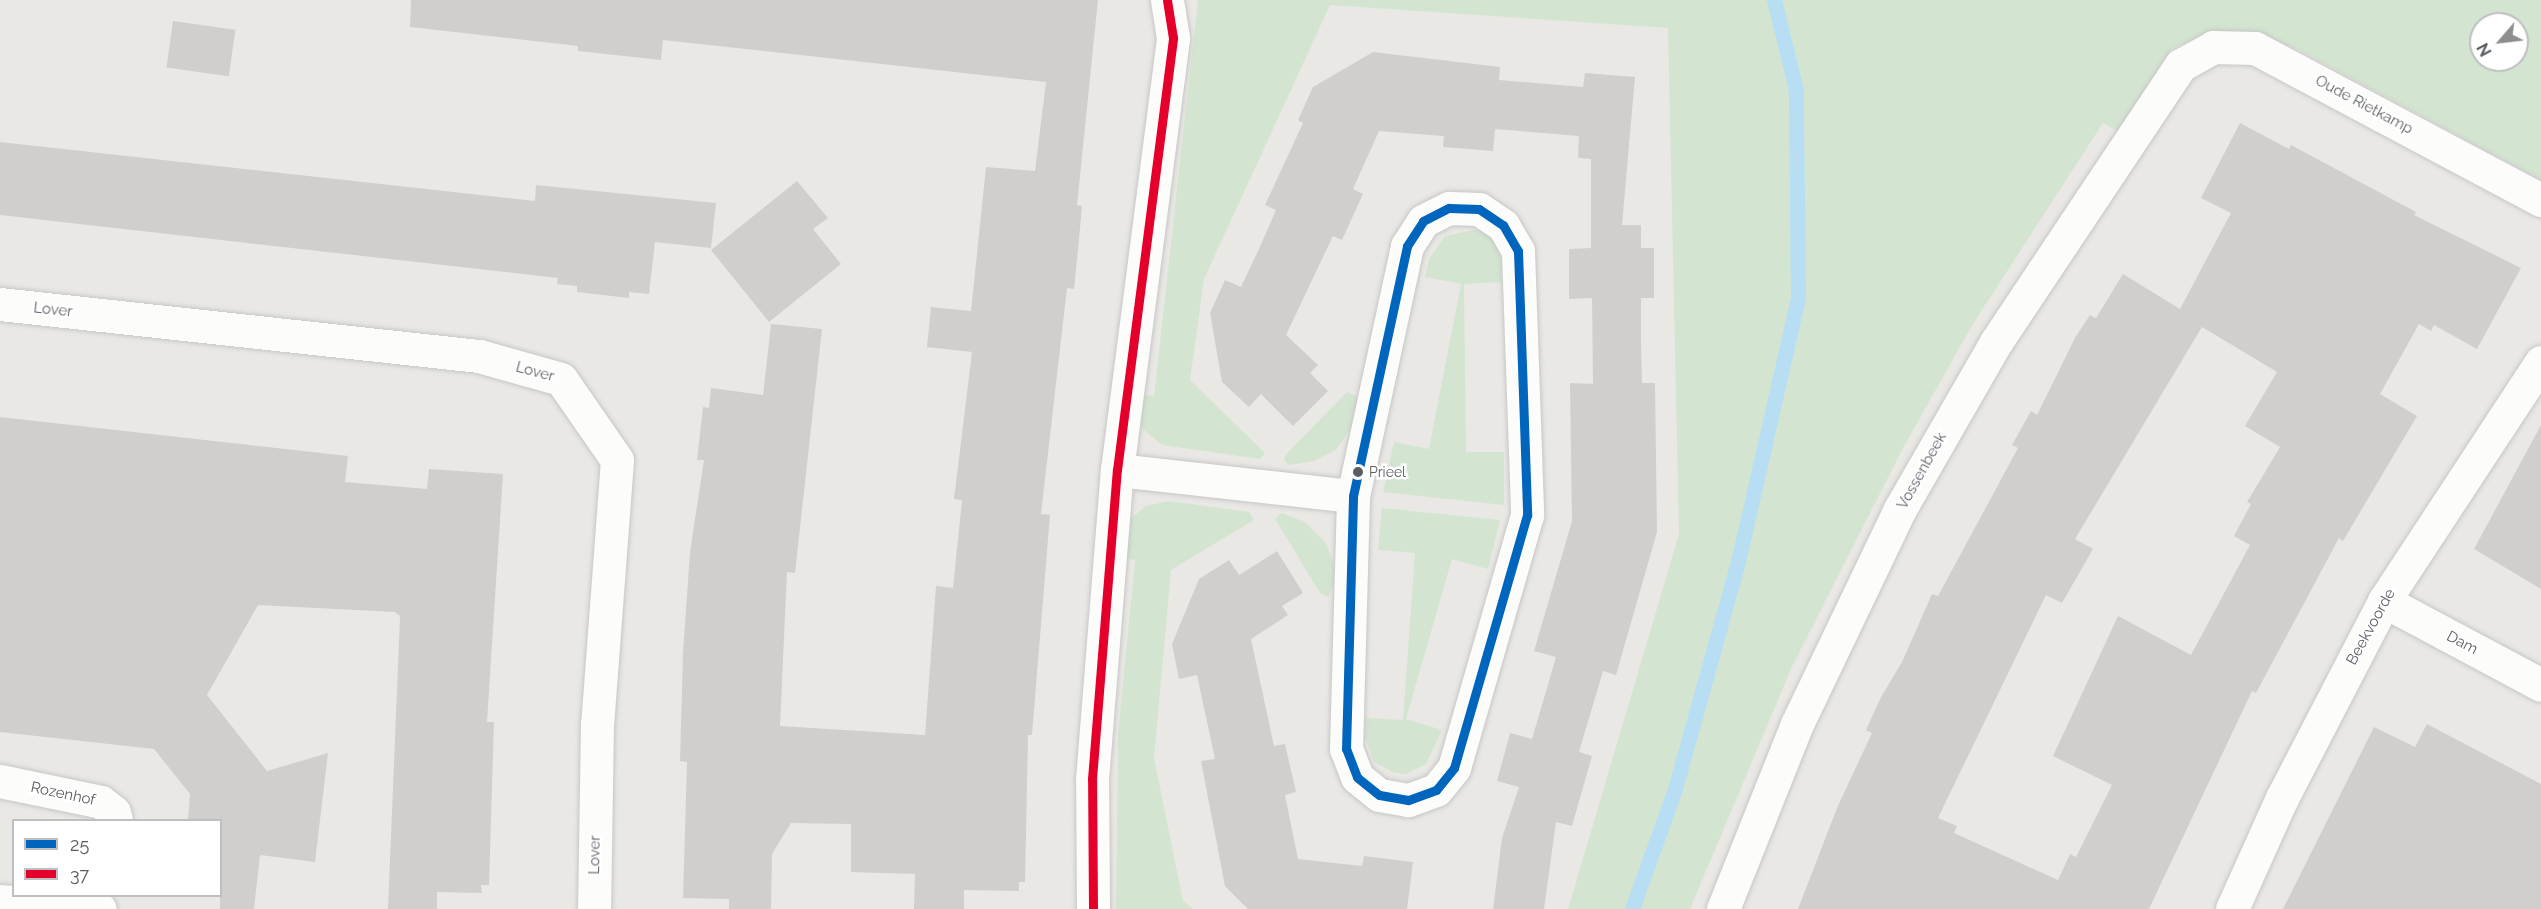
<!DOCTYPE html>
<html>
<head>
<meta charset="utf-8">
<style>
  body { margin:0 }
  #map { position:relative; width:2541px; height:909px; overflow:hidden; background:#eae8e4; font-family:Raleway,sans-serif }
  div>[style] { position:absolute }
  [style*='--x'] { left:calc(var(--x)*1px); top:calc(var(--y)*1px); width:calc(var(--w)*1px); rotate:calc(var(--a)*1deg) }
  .green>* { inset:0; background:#d3e5d0 }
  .stream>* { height:15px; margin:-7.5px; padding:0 7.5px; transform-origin:7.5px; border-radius:7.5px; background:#b8def4 }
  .building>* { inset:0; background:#d1cfcd; transform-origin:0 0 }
  .roads { filter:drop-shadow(0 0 2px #c6c7c6) drop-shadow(0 0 2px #c6c7c6) }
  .minor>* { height:33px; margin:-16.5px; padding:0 16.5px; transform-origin:16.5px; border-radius:16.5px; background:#fcfcfb }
  .bus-1>* { height:9px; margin:-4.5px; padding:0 4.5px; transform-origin:4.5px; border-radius:4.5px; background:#0065bd }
  .bus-2>* { height:9px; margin:-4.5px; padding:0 4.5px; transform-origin:4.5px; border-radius:4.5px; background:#e4002b }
  .dots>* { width:16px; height:16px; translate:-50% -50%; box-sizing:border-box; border:3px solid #fff; border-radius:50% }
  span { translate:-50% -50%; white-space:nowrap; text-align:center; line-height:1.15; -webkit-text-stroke:5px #fff; paint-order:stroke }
  .bus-label { font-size:14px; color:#5a5e62 }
  .left { translate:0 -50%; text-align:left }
  .street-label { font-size:15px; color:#5a5e62 }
  .legend { position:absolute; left:12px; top:819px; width:210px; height:78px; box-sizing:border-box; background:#fff; border:2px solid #bdbfc0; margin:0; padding:8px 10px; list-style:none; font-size:18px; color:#5a5e62 }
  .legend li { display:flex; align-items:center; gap:12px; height:30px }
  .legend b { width:30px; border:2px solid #bdbfc0 }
  .north { position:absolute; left:2469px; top:12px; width:60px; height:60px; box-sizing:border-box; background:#fff; border:2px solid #bdbfc0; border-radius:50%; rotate:242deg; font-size:16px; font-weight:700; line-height:24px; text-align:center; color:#5a5e62 }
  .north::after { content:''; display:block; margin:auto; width:21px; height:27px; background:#8c8e90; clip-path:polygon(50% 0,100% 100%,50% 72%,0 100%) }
</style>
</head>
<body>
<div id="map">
  <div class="green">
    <i style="clip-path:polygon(evenodd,1198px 0,2541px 0,2541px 180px,2299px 50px,2253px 32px,2214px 31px,2172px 48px,2118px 131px,2103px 123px,1971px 327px,1902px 450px,1791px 669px,1690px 909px,1568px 909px,1679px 534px,1668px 28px,1330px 5px,1204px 279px,1190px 380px,1265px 453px,1260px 459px,1162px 445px,1143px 429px,1138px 415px,1140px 395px,1154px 396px,1198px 0,2481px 24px,2517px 24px,2517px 60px,2481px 60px,2481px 24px)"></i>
    <i style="clip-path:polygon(1474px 230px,1486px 233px,1496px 244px,1501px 260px,1501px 282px,1464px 284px,1466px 452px,1504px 452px,1504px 505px,1383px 492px,1394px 442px,1429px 449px,1461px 284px,1425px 277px,1429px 259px,1445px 236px)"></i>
    <i style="clip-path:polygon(1347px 392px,1356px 396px,1357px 407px,1352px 426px,1337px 449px,1314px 461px,1288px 465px,1284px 459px,1287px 453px)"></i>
    <i style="clip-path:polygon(1169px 501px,1249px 512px,1254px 520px,1171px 570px,1154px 758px,1183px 901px,1193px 909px,1116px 909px,1118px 734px,1135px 560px,1121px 558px,1130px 519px,1146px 506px)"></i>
    <i style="clip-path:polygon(1382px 508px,1500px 520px,1488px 569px,1452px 559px,1406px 719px,1442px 730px,1426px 764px,1406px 774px,1394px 773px,1374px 762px,1365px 737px,1366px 718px,1403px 720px,1415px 553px,1378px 550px)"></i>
    <i style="clip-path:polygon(1282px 513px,1305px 522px,1326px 543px,1334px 564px,1334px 583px,1328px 597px,1320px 593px,1275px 519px)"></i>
  </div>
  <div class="stream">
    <i style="--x:1632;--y:909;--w:127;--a:-70.3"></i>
    <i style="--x:1675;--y:789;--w:236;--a:-74.5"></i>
    <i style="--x:1738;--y:562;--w:272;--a:-77.2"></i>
    <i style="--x:1798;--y:297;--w:207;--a:-90.6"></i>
    <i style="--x:1796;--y:90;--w:93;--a:-103.7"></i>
  </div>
  <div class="building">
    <i style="clip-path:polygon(411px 0,1098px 0,1077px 205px,1082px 206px,1078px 250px,1074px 289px,1067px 288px,1041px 514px,1050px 515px,1032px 735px,1028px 735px,1025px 882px,1019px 882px,1019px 891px,964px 890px,964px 909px,914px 909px,915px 874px,851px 872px,851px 824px,791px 823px,772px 854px,771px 909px,729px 909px,729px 899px,683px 898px,687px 762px,680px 761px,683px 653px,690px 552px,704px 460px,697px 460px,703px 407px,709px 408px,711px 388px,763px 395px,771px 324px,822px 329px,795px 573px,787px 572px,780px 726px,925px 735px,936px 586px,953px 588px,962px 500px,954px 499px,972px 352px,927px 347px,931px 307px,971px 311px,986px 167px,1035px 171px,1046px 82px,663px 40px,661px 60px,578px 51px,578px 46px,410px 27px)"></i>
    <i style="left:173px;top:21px;width:63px;height:47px;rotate:8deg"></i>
    <i style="clip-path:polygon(1373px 52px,1500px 67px,1499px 80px,1583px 87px,1585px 73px,1635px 77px,1622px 225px,1641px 225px,1641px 248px,1654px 248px,1654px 298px,1641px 298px,1641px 341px,1642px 383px,1655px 383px,1657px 532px,1616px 675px,1603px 671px,1579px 752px,1592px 756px,1572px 826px,1556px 822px,1544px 909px,1493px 909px,1502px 838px,1519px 787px,1497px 781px,1510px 733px,1532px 739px,1556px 657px,1534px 651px,1572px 521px,1570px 383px,1593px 384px,1592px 298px,1569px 299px,1569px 249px,1591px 248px,1591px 159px,1578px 158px,1579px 136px,1495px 129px,1493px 151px,1443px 147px,1444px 136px,1379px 131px,1353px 189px,1363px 194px,1342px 240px,1333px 236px,1286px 335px,1318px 365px,1310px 373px,1328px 391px,1293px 426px,1261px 394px,1249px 407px,1222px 382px,1210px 313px,1225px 280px,1241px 287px,1259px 249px,1276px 210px,1265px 205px,1303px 123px,1298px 120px,1313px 87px)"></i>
    <i style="clip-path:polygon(evenodd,2240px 123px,2289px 149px,2291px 145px,2416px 212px,2414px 215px,2521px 268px,2477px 349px,2434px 325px,2431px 331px,2419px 324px,2380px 394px,2417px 416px,2343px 541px,2339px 538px,2256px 693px,2252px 691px,2149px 909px,1798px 909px,1837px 808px,1872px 733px,1866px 730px,1880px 699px,1902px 662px,1932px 594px,1938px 596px,2018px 448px,2012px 445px,2031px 411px,2037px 415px,2075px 338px,2090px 315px,2096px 318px,2123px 274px,2180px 309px,2231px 213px,2201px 198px,2240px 123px,2202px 327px,2277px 372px,2245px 426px,2280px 447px,2247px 502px,2251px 504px,2234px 536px,2250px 545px,2191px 655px,2118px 616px,2053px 756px,2112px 785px,2076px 857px,2070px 854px,2058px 880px,1954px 833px,1957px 826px,1938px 818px,2046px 595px,2062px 603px,2093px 549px,2075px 539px,2202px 327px)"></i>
    <i style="clip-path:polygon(0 142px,535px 201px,536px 185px,716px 203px,711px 248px,655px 242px,649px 294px,629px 292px,629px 298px,577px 292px,577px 286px,557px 284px,558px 278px,0 215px)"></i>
    <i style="clip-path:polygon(797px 181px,828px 218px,813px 229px,841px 264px,769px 322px,711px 250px)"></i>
    <i style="clip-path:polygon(0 417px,348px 456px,345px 482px,427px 489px,429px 469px,503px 474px,487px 722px,494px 722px,489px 885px,481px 885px,482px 893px,437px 892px,437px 909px,388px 909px,400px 616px,395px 612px,258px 605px,207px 695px,267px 771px,328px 753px,315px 862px,260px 855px,254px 909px,220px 909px,220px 820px,188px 820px,190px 794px,154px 749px,0 732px)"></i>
    <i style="clip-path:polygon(2541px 425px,2541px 589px,2474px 549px)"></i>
    <i style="clip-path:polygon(1277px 551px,1303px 593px,1282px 606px,1288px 615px,1251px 639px,1274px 746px,1285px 744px,1296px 792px,1285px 795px,1298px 859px,1362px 866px,1364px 856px,1413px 862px,1407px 909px,1248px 909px,1225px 886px,1201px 761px,1215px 759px,1197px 675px,1179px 679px,1172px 644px,1199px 579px,1229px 560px,1239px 575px)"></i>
    <i style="clip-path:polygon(2427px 724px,2541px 784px,2541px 909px,2283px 909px,2374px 727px,2415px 747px)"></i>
  </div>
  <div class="roads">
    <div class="minor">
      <i style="--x:1449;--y:208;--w:30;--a:2"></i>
      <i style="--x:1479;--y:209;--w:29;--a:34"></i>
      <i style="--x:1503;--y:225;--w:30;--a:60"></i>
      <i style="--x:1518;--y:251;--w:264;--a:88"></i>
      <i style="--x:1527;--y:515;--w:263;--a:106.1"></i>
      <i style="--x:1454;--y:768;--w:28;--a:129"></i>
      <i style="--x:1436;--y:790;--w:30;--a:160"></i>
      <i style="--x:1408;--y:800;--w:29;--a:-170"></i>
      <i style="--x:1379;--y:795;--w:28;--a:-141"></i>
      <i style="--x:1357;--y:777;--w:30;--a:-111"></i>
      <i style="--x:1346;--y:749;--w:253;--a:-88.4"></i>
      <i style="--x:1353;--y:496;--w:256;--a:-77.8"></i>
      <i style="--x:1407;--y:246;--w:30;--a:-57"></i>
      <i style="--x:1423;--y:221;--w:29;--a:-27"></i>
      <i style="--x:0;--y:304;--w:482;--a:6.2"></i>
      <i style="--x:479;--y:356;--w:85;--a:15.7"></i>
      <i style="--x:561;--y:379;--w:98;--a:55.3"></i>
      <i style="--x:617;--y:460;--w:264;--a:94.3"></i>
      <i style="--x:597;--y:723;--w:186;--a:90.9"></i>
      <i style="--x:1117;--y:470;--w:237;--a:6.3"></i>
      <i style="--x:2384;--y:601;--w:178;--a:28.1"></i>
      <i style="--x:0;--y:781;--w:103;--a:11.7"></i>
      <i style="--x:101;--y:802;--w:16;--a:38"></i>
      <i style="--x:114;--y:812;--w:8;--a:76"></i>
      <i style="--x:0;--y:901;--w:100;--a:4.6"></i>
      <i style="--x:1093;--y:909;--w:130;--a:-90.4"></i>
      <i style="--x:1092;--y:779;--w:310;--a:-85.4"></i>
      <i style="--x:1117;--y:470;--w:436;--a:-82.6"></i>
      <i style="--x:1173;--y:38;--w:38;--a:-99"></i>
      <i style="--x:1723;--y:909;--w:199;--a:-68.2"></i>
      <i style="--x:1797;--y:724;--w:238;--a:-64.4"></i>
      <i style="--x:1900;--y:509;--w:193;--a:-60.1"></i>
      <i style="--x:1996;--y:342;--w:333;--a:-56.3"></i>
      <i style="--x:2181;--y:65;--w:37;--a:-29"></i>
      <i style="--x:2213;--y:47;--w:42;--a:1.4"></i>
      <i style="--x:2255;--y:48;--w:324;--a:28"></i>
      <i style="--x:2232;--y:909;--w:122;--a:-65.8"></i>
      <i style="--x:2282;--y:798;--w:222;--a:-62.6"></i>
      <i style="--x:2384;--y:601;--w:286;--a:-56.7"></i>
    </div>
  </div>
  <div class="bus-1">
    <i style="--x:1449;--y:208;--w:30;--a:2"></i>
    <i style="--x:1479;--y:209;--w:29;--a:34"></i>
    <i style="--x:1503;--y:225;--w:30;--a:60"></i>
    <i style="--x:1518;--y:251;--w:264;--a:88"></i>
    <i style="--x:1527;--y:515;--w:263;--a:106.1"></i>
    <i style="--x:1454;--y:768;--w:28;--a:129"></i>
    <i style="--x:1436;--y:790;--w:30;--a:160"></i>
    <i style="--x:1408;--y:800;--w:29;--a:-170"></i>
    <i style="--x:1379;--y:795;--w:28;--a:-141"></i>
    <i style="--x:1357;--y:777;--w:30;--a:-111"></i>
    <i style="--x:1346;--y:749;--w:253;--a:-88.4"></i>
    <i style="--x:1353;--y:496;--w:256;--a:-77.8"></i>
    <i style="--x:1407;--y:246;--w:30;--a:-57"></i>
    <i style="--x:1423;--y:221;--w:29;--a:-27"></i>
  </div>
  <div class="bus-2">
    <i style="--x:1093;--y:909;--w:130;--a:-90.4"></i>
    <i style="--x:1092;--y:779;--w:310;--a:-85.4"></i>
    <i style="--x:1117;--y:470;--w:436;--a:-82.6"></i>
    <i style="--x:1173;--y:38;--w:38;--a:-99"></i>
  </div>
  <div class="dots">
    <i style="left:1358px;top:472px;background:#5a5e62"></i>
  </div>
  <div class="bus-label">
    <span class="left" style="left:1369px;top:472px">Prieel</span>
  </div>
  <div class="street-label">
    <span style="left:2364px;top:105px;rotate:28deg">Oude Rietkamp</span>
    <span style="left:53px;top:310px;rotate:6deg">Lover</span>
    <span style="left:535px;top:372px;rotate:15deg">Lover</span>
    <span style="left:1922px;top:471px;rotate:-61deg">Vossenbeek</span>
    <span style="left:2371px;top:627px;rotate:-61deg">Beekvoorde</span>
    <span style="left:2462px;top:643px;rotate:28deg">Dam</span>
    <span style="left:63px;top:794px;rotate:12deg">Rozenhof</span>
    <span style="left:595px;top:855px;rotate:-89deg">Lover</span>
  </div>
  <ul class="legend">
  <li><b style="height:8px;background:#0065bd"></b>25</li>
  <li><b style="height:8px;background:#e4002b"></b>37</li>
  </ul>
  <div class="north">N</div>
</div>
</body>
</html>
